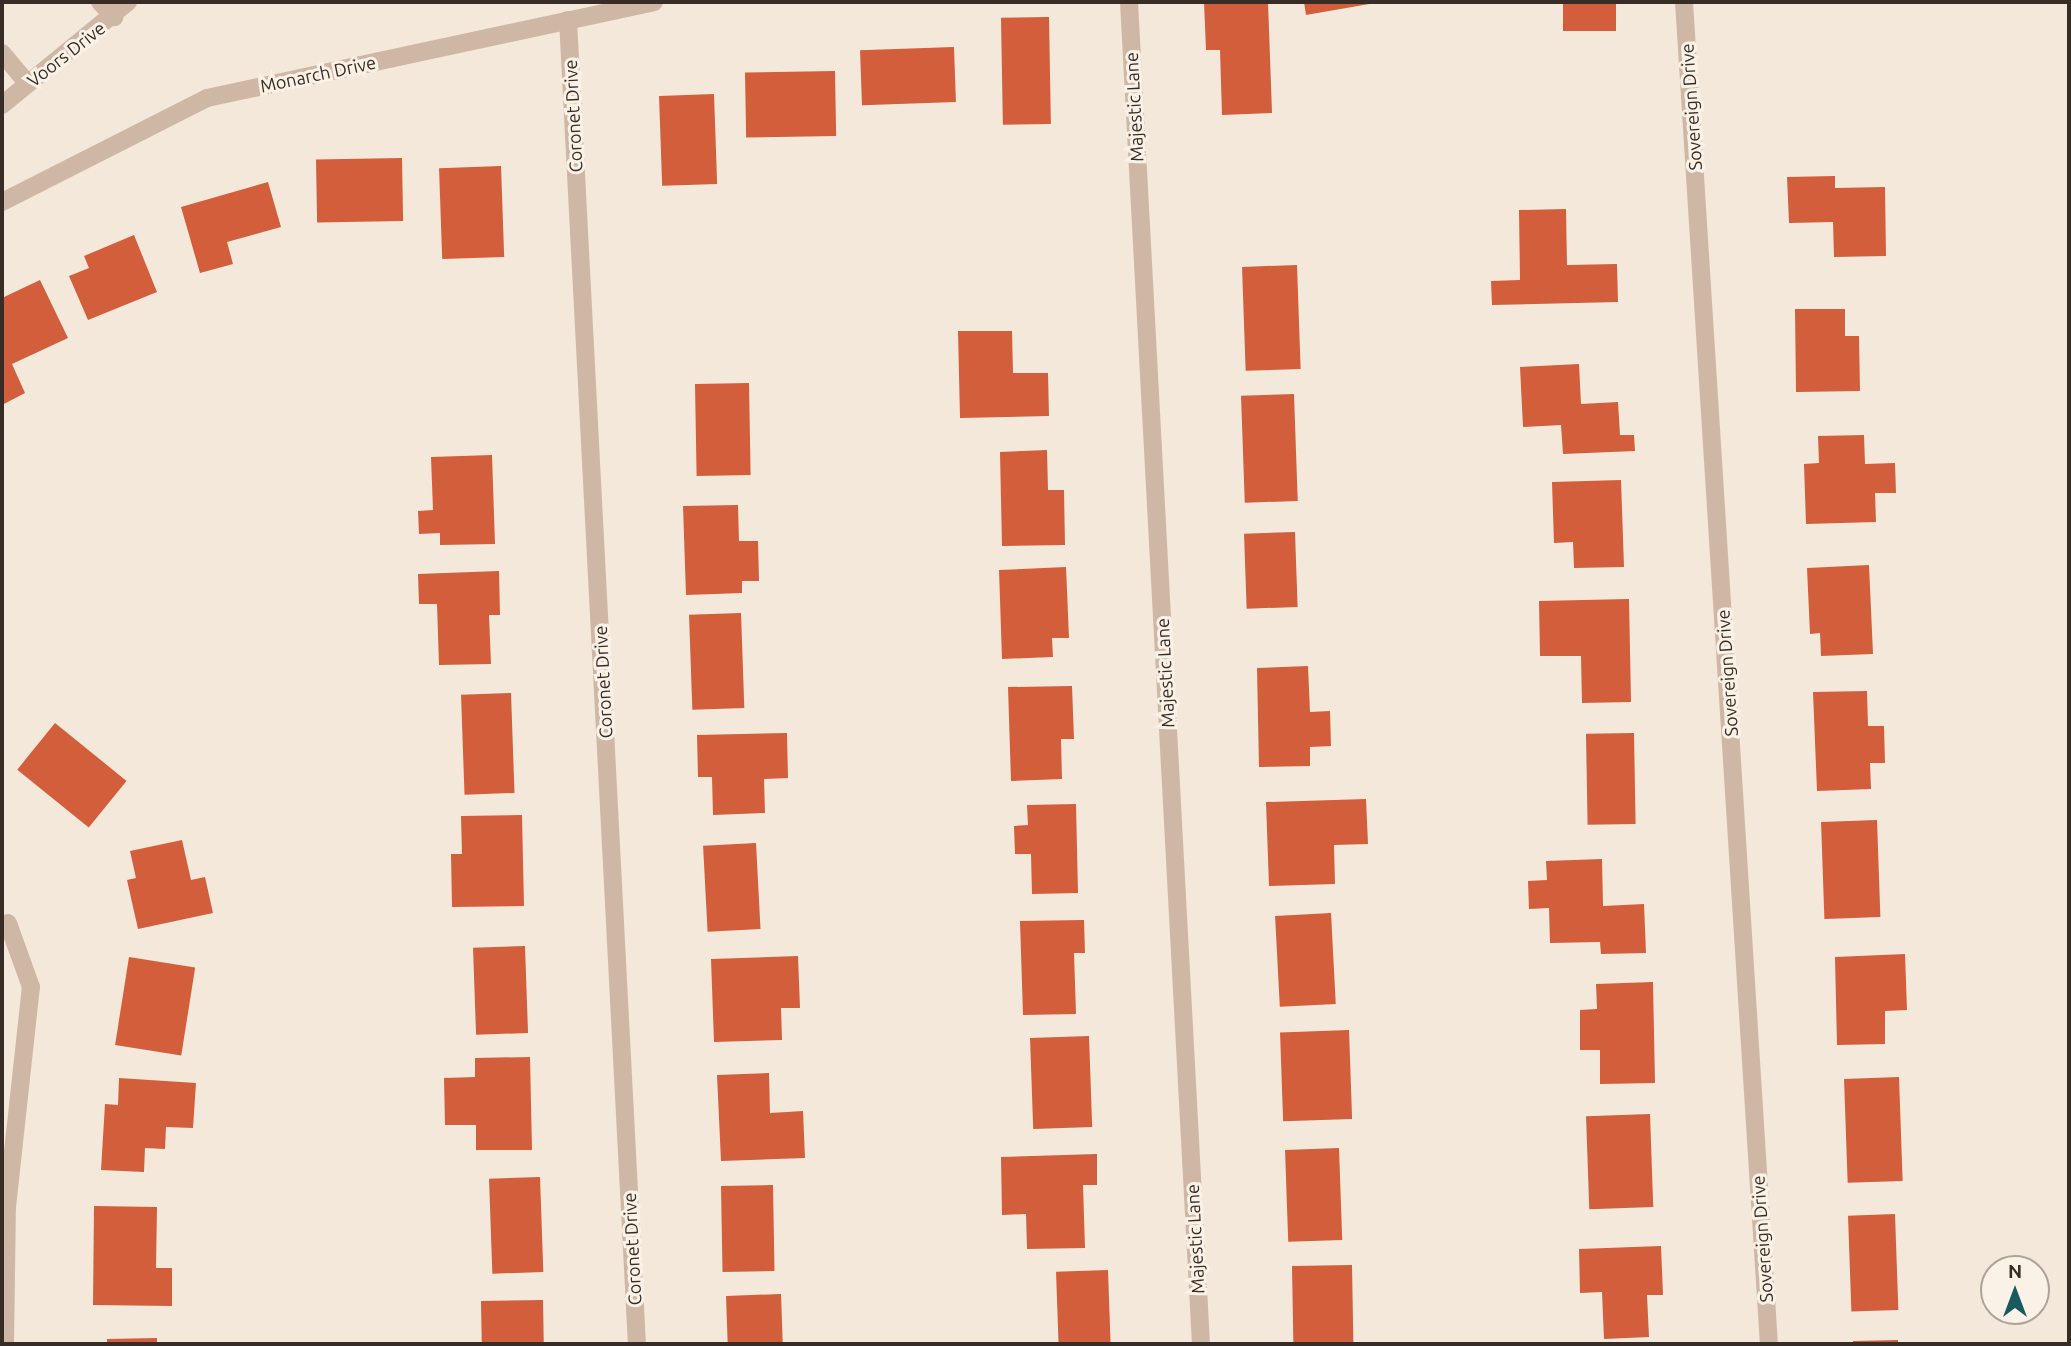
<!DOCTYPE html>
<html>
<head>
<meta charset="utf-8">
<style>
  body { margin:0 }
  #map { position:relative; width:2071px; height:1346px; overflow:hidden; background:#f4e8da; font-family:Ubuntu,sans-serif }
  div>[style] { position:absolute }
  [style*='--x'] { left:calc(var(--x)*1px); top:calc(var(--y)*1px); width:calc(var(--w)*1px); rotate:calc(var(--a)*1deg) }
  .building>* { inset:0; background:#d25e3b; transform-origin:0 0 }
  .service>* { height:18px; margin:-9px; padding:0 9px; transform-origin:9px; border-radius:9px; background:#ceb7a5 }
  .minor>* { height:18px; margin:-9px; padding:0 9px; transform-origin:9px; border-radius:9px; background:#ceb7a5 }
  span { translate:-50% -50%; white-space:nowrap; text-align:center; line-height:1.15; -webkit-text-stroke:6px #fbf2e7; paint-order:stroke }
  .street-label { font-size:18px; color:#382c27 }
  .frame { position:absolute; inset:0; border:4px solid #382c27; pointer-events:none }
  .north { position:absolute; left:1980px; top:1255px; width:70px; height:70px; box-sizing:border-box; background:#fbf2e7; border:2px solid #ada39a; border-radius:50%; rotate:0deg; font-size:19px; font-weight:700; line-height:28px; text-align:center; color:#382c27 }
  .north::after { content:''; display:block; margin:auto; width:24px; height:32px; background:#185a5e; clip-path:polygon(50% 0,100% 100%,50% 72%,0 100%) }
</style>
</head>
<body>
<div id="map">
  <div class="building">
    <i style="clip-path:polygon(1204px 2px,1268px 2px,1272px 113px,1222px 115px,1220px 50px,1206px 50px)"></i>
    <i style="clip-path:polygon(1304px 2px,1375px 2px,1375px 3px,1306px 15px)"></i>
    <i style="left:1563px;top:2px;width:53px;height:29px"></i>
    <i style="left:1049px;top:17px;width:107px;height:48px;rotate:89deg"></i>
    <i style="left:954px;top:47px;width:55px;height:94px;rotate:88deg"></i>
    <i style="left:835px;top:71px;width:65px;height:90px;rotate:89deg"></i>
    <i style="left:714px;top:94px;width:90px;height:55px;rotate:88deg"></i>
    <i style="left:402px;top:158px;width:63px;height:86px;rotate:89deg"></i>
    <i style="left:501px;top:166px;width:91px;height:62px;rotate:88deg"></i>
    <i style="clip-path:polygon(1835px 176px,1835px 188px,1885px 187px,1886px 256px,1834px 257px,1833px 222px,1789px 223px,1787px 177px)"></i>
    <i style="clip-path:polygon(268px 182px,281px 227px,227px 242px,233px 264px,200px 273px,181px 207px)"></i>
    <i style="clip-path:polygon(1566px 209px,1567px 265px,1617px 264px,1618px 302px,1492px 305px,1491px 281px,1520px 280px,1519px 210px)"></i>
    <i style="clip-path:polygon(134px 235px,157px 292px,88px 320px,69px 276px,89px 268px,84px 256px)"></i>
    <i style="left:1297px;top:265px;width:104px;height:55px;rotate:88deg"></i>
    <i style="clip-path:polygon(40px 280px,68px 338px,12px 364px,25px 393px,2px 405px,2px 298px)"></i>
    <i style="clip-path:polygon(1795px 309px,1845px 309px,1845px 336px,1859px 336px,1860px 391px,1796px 392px)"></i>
    <i style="clip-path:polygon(958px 331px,1012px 331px,1013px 373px,1048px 373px,1049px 416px,960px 418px)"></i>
    <i style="clip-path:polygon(1579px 364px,1581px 404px,1618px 402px,1620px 435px,1634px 435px,1635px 451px,1563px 454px,1561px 425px,1523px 427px,1520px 367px)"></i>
    <i style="left:749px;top:383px;width:92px;height:54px;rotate:89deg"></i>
    <i style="left:1294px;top:394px;width:107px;height:53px;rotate:88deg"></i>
    <i style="clip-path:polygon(1864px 435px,1865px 464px,1895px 463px,1896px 493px,1875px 493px,1876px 522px,1806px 524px,1804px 464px,1819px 463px,1818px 436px)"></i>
    <i style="clip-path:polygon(1047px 450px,1048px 490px,1064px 490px,1065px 545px,1002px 546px,1000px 452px)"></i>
    <i style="clip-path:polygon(492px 455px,495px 544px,440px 545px,440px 533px,419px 534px,418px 511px,433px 510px,431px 457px)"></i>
    <i style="clip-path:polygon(1621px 480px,1624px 567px,1574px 568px,1573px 542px,1554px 543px,1552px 482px)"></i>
    <i style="clip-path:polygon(738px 505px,739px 541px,758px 541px,759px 581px,742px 581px,742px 593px,686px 595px,683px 506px)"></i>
    <i style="left:1295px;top:532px;width:75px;height:51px;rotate:88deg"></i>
    <i style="clip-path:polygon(1869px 565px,1873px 654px,1821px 656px,1820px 633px,1810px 634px,1807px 568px)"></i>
    <i style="clip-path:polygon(1066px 567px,1069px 638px,1052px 638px,1053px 657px,1002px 659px,999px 570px)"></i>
    <i style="clip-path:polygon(499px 571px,500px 615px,489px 615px,491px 664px,439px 665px,437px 604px,419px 604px,418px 574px)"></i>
    <i style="clip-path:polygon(1629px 599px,1631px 702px,1582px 703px,1581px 656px,1540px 656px,1539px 601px)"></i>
    <i style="left:741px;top:613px;width:95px;height:52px;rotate:88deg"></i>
    <i style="clip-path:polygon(1308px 666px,1310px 712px,1330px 711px,1331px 746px,1310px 747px,1310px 766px,1259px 767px,1257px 668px)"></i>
    <i style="clip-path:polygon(1072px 686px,1074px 739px,1061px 739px,1062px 779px,1011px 781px,1008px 687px)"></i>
    <i style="clip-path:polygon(1867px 691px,1868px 726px,1884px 726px,1885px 763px,1870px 763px,1871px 789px,1817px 791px,1813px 692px)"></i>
    <i style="left:511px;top:693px;width:100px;height:50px;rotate:88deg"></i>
    <i style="left:55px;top:723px;width:92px;height:60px;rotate:39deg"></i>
    <i style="clip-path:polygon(787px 733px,788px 778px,764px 779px,765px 813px,713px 815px,712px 777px,698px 777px,697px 735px)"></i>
    <i style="left:1634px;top:733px;width:91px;height:48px;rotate:89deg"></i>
    <i style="clip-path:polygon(1366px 799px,1368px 844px,1334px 845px,1335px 884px,1269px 886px,1266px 802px)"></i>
    <i style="clip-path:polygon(1076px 804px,1078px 893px,1032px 894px,1031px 854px,1015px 854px,1014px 826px,1028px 825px,1027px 805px)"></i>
    <i style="clip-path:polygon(522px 815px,524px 906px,452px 907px,451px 854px,462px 854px,461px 816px)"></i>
    <i style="left:1877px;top:820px;width:97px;height:56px;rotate:88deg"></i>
    <i style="clip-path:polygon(182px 840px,191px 880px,205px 877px,213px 913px,138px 929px,127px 880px,136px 878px,130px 851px)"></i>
    <i style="left:756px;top:843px;width:86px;height:53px;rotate:87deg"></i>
    <i style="clip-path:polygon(1602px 859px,1603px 906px,1644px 904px,1646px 953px,1601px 954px,1600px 942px,1550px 943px,1549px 908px,1529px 909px,1528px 881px,1547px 880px,1546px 861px)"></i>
    <i style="left:1331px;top:913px;width:91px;height:56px;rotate:87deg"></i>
    <i style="clip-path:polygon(1084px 920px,1085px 953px,1074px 953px,1076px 1014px,1023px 1015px,1020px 921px)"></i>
    <i style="left:525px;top:946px;width:87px;height:52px;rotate:88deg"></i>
    <i style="clip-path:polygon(1905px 954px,1907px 1010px,1885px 1011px,1885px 1044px,1837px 1045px,1835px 957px)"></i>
    <i style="clip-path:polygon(798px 956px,800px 1008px,781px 1008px,782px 1040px,714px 1042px,711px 959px)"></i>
    <i style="left:129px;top:957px;width:67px;height:89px;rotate:9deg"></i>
    <i style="clip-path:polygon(1653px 982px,1655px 1083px,1600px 1084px,1600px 1050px,1580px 1050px,1580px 1010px,1597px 1009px,1596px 984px)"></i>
    <i style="left:1349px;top:1030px;width:89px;height:69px;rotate:88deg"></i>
    <i style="left:1089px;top:1036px;width:91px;height:59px;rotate:88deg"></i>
    <i style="clip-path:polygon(530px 1057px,532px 1150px,476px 1150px,476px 1125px,445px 1125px,444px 1078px,475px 1077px,475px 1058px)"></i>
    <i style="clip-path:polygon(769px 1073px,770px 1113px,803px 1111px,805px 1158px,721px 1161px,717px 1075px)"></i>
    <i style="left:1899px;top:1077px;width:104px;height:55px;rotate:88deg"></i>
    <i style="clip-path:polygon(119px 1078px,196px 1083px,193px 1128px,166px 1127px,165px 1149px,145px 1148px,144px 1172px,101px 1170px,105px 1104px,118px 1105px)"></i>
    <i style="left:1650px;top:1114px;width:93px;height:64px;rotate:88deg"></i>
    <i style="left:1339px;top:1148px;width:92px;height:54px;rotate:88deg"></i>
    <i style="clip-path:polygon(1097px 1154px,1097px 1185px,1083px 1185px,1085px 1248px,1027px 1249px,1026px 1214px,1002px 1215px,1001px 1157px)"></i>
    <i style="left:540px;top:1177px;width:95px;height:51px;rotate:88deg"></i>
    <i style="left:773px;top:1185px;width:86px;height:52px;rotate:89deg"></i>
    <i style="clip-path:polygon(94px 1206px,157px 1207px,156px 1268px,172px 1268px,172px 1306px,93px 1305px)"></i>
    <i style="left:1895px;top:1214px;width:96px;height:47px;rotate:88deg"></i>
    <i style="clip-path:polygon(1661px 1246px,1663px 1295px,1647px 1295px,1649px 1337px,1604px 1339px,1602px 1292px,1580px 1293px,1579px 1249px)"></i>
    <i style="left:1352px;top:1265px;width:79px;height:60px;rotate:89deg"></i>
    <i style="left:1108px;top:1270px;width:74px;height:52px;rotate:88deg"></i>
    <i style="left:781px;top:1294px;width:50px;height:55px;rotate:88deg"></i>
    <i style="left:543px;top:1300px;width:44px;height:62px;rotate:89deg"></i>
    <i style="clip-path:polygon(157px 1338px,157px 1344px,107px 1344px,107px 1339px)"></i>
    <i style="clip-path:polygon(1898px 1340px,1898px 1344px,1853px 1344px,1853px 1341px)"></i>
  </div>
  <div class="service">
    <i style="--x:100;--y:2;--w:21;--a:47"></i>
    <i style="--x:2;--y:53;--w:40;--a:50"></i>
  </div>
  <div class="minor">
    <i style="--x:1129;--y:2;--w:1344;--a:86.93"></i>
    <i style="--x:1684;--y:2;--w:1345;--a:86.38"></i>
    <i style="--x:568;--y:20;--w:1326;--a:87.02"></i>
    <i style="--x:2;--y:105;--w:163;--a:-39.3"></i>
    <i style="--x:2;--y:202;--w:230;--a:-26.9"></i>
    <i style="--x:207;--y:98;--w:457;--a:-12.1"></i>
    <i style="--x:5;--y:1344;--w:137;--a:-89.2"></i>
    <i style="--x:7;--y:1207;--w:221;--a:-83.8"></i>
    <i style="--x:31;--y:987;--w:68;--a:-109.8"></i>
  </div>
  <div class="street-label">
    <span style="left:66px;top:54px;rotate:-38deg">Voors Drive</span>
    <span style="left:318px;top:74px;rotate:-12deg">Monarch Drive</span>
    <span style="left:1134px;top:107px;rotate:-93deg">Majestic Lane</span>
    <span style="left:1691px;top:107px;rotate:-94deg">Sovereign Drive</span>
    <span style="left:573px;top:116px;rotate:-93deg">Coronet Drive</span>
    <span style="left:1165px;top:673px;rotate:-93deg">Majestic Lane</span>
    <span style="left:1727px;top:673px;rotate:-94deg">Sovereign Drive</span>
    <span style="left:603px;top:682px;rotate:-93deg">Coronet Drive</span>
    <span style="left:1195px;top:1239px;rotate:-93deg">Majestic Lane</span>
    <span style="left:1762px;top:1239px;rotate:-94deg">Sovereign Drive</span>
    <span style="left:632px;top:1249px;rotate:-93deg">Coronet Drive</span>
  </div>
  <div class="frame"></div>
  <div class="north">N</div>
</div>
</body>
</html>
